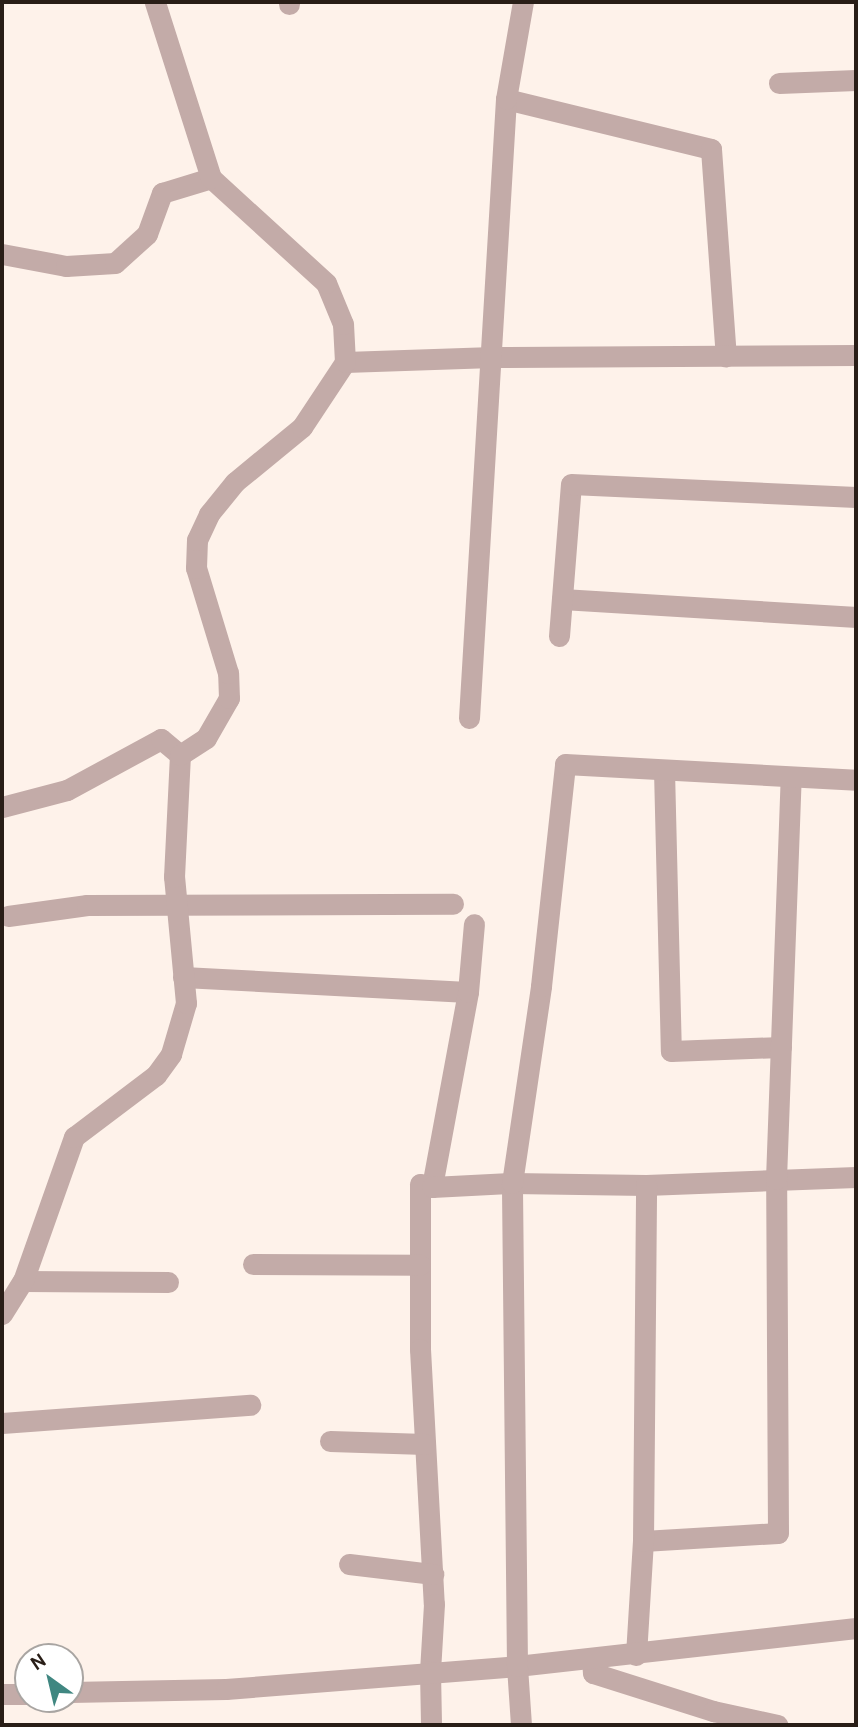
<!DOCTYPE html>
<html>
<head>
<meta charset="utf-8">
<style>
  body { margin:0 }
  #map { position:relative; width:858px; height:1727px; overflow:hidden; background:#fef2ea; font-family:Cabin,sans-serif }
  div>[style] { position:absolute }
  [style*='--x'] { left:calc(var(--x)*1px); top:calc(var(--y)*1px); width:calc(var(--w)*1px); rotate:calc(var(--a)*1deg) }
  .minor>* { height:21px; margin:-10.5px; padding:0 10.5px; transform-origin:10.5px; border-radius:10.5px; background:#c3aba8 }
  span { translate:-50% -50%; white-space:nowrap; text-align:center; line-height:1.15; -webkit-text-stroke:7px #fff; paint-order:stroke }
  .frame { position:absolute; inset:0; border:4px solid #291e17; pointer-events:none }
  .north { position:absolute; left:14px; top:1643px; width:70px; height:70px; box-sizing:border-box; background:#fff; border:2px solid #a9a5a2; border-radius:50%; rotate:326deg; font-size:19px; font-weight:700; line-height:28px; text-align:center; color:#291e17 }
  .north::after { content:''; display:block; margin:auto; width:24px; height:32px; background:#408781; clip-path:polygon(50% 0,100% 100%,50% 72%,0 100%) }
</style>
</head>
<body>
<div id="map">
  <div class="minor">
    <i style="--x:289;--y:4;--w:2;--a:-90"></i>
    <i style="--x:779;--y:83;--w:77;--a:-2.2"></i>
    <i style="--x:506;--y:99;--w:211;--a:13.7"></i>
    <i style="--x:711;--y:149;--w:208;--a:85.9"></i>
    <i style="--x:2;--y:254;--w:65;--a:10.6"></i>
    <i style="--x:66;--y:266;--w:49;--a:-3.5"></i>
    <i style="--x:115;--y:263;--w:43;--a:-42.2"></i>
    <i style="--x:147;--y:234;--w:44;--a:-69.9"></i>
    <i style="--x:162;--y:193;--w:51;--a:-17"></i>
    <i style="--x:345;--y:362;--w:148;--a:-1.9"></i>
    <i style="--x:493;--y:357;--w:363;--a:-0.3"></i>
    <i style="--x:562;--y:599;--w:295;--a:3.5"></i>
    <i style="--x:559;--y:636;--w:152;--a:-85.5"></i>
    <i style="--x:571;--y:484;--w:285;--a:2.6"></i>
    <i style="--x:469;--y:718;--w:620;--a:-86.58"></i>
    <i style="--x:506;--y:99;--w:98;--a:-80.1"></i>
    <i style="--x:664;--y:770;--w:281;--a:88.6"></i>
    <i style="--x:671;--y:1051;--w:110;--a:-2.1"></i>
    <i style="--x:2;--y:807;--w:67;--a:-14.7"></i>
    <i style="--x:67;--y:790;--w:107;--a:-28.5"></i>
    <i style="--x:161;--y:739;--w:25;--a:40"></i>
    <i style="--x:8;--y:916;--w:80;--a:-7.9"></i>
    <i style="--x:87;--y:905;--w:366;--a:-0.2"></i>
    <i style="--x:183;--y:977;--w:285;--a:3"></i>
    <i style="--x:468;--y:992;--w:198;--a:100.5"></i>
    <i style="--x:432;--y:1187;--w:12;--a:-166"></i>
    <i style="--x:420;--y:1184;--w:165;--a:90"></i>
    <i style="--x:420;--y:1349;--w:255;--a:86.9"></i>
    <i style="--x:434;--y:1604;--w:67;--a:93.4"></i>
    <i style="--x:430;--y:1671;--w:54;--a:88.9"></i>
    <i style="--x:468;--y:992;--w:68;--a:-85"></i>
    <i style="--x:432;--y:1187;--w:80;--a:-2.9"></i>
    <i style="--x:512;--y:1183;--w:134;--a:0.9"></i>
    <i style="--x:646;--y:1185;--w:210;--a:-2.2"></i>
    <i style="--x:253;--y:1264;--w:167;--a:0.3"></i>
    <i style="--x:23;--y:1281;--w:145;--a:0.4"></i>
    <i style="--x:2;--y:1314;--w:39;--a:-58"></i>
    <i style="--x:23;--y:1281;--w:153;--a:-70.5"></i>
    <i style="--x:74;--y:1137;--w:103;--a:-37.1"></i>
    <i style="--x:156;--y:1075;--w:26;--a:-54"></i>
    <i style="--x:171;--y:1054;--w:53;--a:-73.6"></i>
    <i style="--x:186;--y:1003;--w:127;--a:-95.4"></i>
    <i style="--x:174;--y:877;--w:122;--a:-87.2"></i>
    <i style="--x:180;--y:755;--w:31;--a:-33"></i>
    <i style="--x:206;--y:738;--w:46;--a:-60.1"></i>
    <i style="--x:229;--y:698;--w:25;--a:-92"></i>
    <i style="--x:228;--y:673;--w:110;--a:-106.9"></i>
    <i style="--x:196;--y:568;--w:28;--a:-88"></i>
    <i style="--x:197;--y:540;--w:29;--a:-65"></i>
    <i style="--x:209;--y:514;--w:41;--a:-50.9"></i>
    <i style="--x:235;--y:482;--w:87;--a:-39.4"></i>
    <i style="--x:302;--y:427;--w:78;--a:-56.5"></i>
    <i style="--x:345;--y:362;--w:38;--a:-93"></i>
    <i style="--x:343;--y:324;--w:44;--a:-112.5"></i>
    <i style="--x:326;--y:283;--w:156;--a:-137.6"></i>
    <i style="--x:211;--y:178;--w:185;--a:-107.7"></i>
    <i style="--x:2;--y:1423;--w:249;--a:-4.2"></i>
    <i style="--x:330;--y:1441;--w:95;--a:1.8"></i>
    <i style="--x:643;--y:1541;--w:135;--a:-3.4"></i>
    <i style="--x:778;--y:1533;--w:354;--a:-90.3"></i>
    <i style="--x:776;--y:1179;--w:401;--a:-87.9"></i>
    <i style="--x:349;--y:1564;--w:85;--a:6.8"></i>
    <i style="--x:636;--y:1655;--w:114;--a:-86.5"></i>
    <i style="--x:643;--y:1541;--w:356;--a:-89.5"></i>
    <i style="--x:592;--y:1659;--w:14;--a:86"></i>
    <i style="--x:593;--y:1673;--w:126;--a:17.6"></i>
    <i style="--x:713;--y:1711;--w:66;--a:12.3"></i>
    <i style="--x:70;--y:1692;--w:156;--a:-1.1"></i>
    <i style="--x:226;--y:1689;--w:292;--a:-4.5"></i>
    <i style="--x:517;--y:1666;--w:341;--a:-6.4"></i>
    <i style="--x:2;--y:1694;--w:26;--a:0"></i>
    <i style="--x:521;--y:1725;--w:59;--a:-93.9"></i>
    <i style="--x:517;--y:1666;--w:483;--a:-90.6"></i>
    <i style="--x:512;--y:1183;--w:199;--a:-81.6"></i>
    <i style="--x:541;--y:986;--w:223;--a:-83.8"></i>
    <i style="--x:565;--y:764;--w:291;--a:3.1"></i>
  </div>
  <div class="frame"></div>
  <div class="north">N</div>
</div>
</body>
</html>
